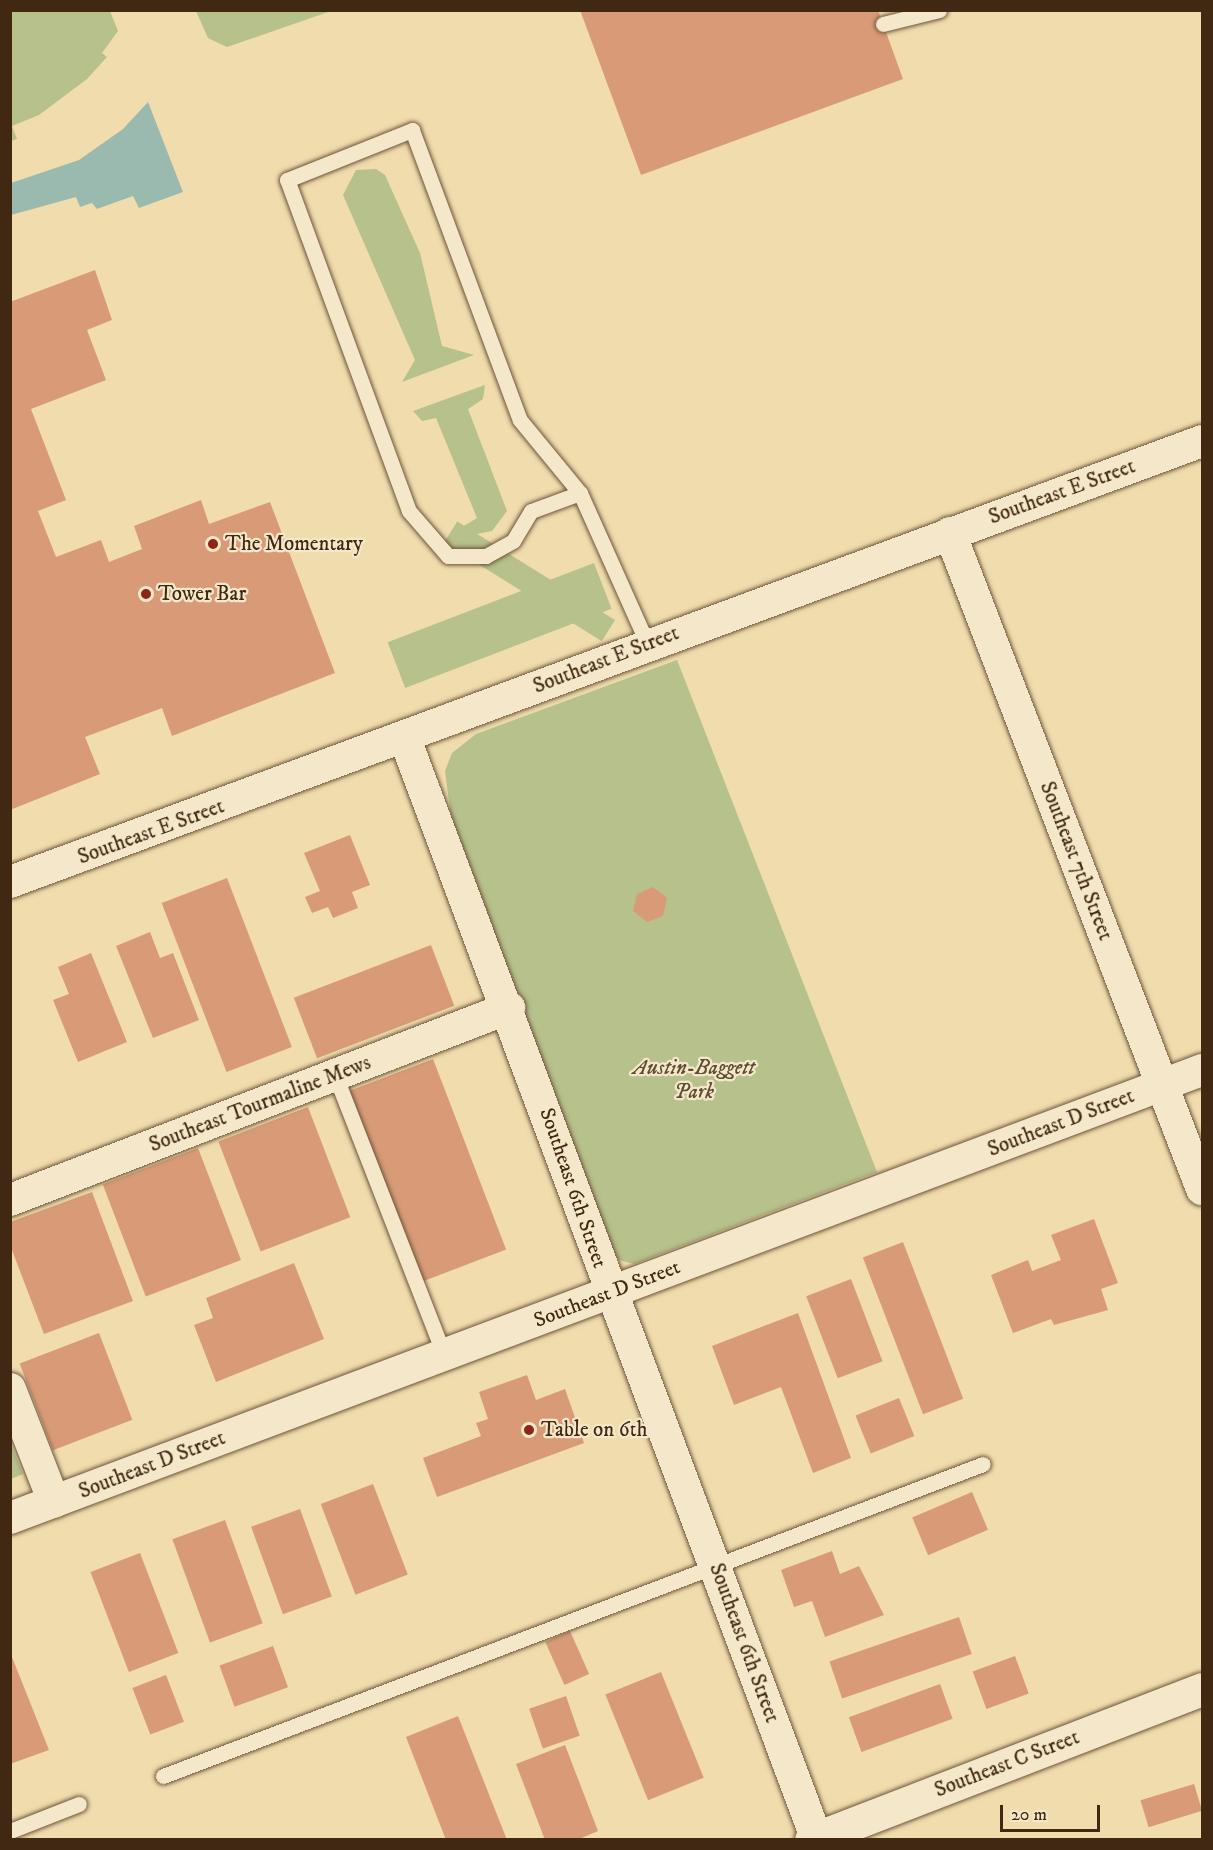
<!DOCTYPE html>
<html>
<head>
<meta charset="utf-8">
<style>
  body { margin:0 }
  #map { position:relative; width:1213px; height:1850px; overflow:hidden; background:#f0dcad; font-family:"IM FELL DW Pica",serif }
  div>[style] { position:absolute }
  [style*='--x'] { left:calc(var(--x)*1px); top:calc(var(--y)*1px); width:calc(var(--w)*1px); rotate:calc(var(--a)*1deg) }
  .green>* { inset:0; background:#b6c18c; transform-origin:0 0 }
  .water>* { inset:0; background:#9bbaaf }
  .building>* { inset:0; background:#d99b77; transform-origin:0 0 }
  .roads { filter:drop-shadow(0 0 2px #6d553a) drop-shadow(0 0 2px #6d553a) }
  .service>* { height:15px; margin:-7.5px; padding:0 7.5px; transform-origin:7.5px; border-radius:7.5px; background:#f5e8ca }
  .minor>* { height:32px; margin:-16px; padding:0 16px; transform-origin:16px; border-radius:16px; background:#f5e8ca }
  .tertiary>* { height:33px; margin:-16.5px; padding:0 16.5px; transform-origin:16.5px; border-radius:16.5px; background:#f5e8ca }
  .dots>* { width:16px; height:16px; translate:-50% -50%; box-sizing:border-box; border:3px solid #f5e8ca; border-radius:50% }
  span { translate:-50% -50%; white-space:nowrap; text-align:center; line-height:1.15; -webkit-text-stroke:4.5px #f5e8ca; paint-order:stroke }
  .street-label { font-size:21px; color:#412813 }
  .poi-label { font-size:21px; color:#412813 }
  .left { translate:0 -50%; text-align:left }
  .park-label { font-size:21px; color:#5e4e31; font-style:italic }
  .frame { position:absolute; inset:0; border:12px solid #412813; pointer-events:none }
  .scale { position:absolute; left:1000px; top:1805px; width:100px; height:27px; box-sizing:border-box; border:3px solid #412813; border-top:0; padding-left:8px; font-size:18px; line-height:21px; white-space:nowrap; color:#412813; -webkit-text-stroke:4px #f5e8ca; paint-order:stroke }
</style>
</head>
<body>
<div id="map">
  <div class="green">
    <i style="clip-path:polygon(11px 10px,110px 11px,118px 31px,102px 53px,107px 57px,87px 79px,39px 115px,12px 126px,17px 139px,11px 141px)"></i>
    <i style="clip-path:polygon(196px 11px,196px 10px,331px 11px,227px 47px,208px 38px)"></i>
    <i style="clip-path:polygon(376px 169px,385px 175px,420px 253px,442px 346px,474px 355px,402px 382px,415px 360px,343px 195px,356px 170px)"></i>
    <i style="clip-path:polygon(485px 385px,483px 399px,468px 409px,507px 511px,492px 531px,466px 536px,457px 530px,477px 518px,436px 418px,422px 421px,413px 411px)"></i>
    <i style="left:594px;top:563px;width:49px;height:221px;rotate:69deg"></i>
    <i style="left:615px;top:620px;width:25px;height:186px;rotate:122deg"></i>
    <i style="clip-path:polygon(677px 660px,877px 1172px,634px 1264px,619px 1260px,609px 1247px,451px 817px,445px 771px,452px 753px,476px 734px)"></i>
    <i style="clip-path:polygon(10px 1442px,23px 1474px,11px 1479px,10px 1479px)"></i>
  </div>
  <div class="water">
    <i style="clip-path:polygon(148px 102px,183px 192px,139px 208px,133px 196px,97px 209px,92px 203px,80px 207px,76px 197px,11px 215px,11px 183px,79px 160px,123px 129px)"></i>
  </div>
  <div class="building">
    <i style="clip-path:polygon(580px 10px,878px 10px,903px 79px,641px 175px)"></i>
    <i style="clip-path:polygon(95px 270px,112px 320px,87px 330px,106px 380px,31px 409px,66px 500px,38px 511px,56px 557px,101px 540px,109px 562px,142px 549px,134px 526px,201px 500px,209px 524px,270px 502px,335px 673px,172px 736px,162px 708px,85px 737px,100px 774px,10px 810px,10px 302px)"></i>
    <i style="clip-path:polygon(350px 835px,370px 885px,352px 892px,358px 908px,333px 918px,328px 907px,312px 913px,305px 897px,320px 891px,304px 853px)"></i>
    <i style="left:227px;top:878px;width:181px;height:70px;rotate:69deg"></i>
    <i style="clip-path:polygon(653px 887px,667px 898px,663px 916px,647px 922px,633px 911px,637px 894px)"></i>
    <i style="clip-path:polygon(150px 932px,160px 958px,173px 953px,199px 1020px,153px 1038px,116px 946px)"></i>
    <i style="left:431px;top:945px;width:65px;height:147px;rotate:69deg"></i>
    <i style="clip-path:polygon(91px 953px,127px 1042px,78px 1062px,53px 1000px,69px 994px,58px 967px)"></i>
    <i style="left:433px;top:1059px;width:204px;height:91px;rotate:69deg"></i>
    <i style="left:308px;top:1107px;width:118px;height:96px;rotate:69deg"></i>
    <i style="left:198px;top:1148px;width:120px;height:102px;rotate:69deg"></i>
    <i style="clip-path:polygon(92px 1192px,133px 1301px,44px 1334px,10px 1245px,10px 1222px)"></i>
    <i style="clip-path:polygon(1094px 1219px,1118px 1283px,1101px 1289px,1108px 1310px,1054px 1325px,1051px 1319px,1013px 1333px,991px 1275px,1028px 1260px,1032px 1271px,1061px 1260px,1051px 1235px)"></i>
    <i style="left:903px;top:1242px;width:168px;height:43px;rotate:69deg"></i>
    <i style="clip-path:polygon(294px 1263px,324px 1339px,216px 1382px,194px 1325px,213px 1318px,206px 1298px)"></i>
    <i style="left:851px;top:1279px;width:88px;height:48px;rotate:69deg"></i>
    <i style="clip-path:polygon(798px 1313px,851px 1458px,813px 1473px,781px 1387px,734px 1405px,712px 1346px)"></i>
    <i style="left:99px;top:1333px;width:93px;height:85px;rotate:69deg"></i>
    <i style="clip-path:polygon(527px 1375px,536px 1400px,565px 1389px,584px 1443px,437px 1497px,423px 1458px,481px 1436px,476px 1423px,488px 1419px,479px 1392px)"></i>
    <i style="left:899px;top:1398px;width:41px;height:47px;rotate:68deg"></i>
    <i style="left:373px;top:1484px;width:97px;height:56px;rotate:69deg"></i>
    <i style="left:972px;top:1492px;width:41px;height:65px;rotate:67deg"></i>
    <i style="left:300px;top:1509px;width:93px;height:52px;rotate:70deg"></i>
    <i style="left:225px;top:1520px;width:110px;height:56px;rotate:70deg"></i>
    <i style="clip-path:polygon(832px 1551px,840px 1574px,859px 1566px,884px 1615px,825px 1637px,812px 1601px,794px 1607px,781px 1570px)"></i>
    <i style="left:140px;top:1553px;width:107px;height:53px;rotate:69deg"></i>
    <i style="left:959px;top:1617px;width:39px;height:137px;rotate:71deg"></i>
    <i style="left:570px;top:1631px;width:47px;height:27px;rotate:66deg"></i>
    <i style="left:273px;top:1646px;width:44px;height:57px;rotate:70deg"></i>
    <i style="clip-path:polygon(10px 1652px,49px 1750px,10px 1764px)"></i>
    <i style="left:1015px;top:1656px;width:40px;height:45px;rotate:70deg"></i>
    <i style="left:661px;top:1672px;width:114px;height:60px;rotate:68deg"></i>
    <i style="left:166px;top:1675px;width:50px;height:36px;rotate:69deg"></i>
    <i style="left:940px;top:1684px;width:37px;height:97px;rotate:70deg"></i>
    <i style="left:566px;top:1696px;width:42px;height:39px;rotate:71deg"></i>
    <i style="clip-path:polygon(458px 1716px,507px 1840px,446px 1840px,406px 1737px)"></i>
    <i style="clip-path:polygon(565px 1745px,598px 1831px,577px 1840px,545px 1840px,516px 1764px)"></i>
    <i style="left:1194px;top:1784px;width:28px;height:56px;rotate:73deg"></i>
  </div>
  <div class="roads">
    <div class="service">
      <i style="--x:883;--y:24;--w:58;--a:-14"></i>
      <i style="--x:580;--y:493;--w:52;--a:159.8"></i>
      <i style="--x:531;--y:511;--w:35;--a:121"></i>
      <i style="--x:513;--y:541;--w:31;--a:151"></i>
      <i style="--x:486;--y:556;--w:38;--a:180"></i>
      <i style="--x:448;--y:556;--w:60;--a:-130.9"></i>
      <i style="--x:409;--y:511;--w:353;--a:-110.2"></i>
      <i style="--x:287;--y:180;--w:135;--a:-21.8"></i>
      <i style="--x:412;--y:130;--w:309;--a:69.6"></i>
      <i style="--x:520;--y:420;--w:94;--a:50.6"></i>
      <i style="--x:580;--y:493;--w:164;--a:65.9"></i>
      <i style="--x:335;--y:1075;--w:300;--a:68.7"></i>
      <i style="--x:163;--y:1776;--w:877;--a:-20.83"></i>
      <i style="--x:10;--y:1831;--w:74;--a:-21.4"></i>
    </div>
    <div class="minor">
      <i style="--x:950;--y:533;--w:703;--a:68.99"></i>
      <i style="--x:405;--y:739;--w:1176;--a:69.48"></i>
      <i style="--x:10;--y:882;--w:1271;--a:-20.3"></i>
      <i style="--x:10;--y:1200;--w:535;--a:-21.05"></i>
      <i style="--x:10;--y:1389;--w:121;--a:68.7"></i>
      <i style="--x:10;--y:1518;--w:1273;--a:-20.6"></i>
    </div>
    <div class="tertiary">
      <i style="--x:811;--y:1840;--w:419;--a:-21.1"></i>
    </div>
  </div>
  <div class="dots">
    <i style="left:213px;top:544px;background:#8f2418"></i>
    <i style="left:146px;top:594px;background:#8f2418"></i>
    <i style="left:529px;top:1430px;background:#8f2418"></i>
  </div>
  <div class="street-label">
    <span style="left:1062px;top:492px;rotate:-20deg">Southeast E Street</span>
    <span style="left:606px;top:660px;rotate:-21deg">Southeast E Street</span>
    <span style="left:151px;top:832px;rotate:-20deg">Southeast E Street</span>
    <span style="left:1076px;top:861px;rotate:69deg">Southeast 7th Street</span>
    <span style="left:260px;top:1104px;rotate:-21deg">Southeast Tourmaline Mews</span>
    <span style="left:1061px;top:1123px;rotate:-21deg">Southeast D Street</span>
    <span style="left:573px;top:1188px;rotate:71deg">Southeast 6th Street</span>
    <span style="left:607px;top:1294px;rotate:-21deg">Southeast D Street</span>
    <span style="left:152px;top:1465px;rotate:-21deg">Southeast D Street</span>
    <span style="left:744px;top:1643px;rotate:70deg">Southeast 6th Street</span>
    <span style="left:1007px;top:1764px;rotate:-21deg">Southeast C Street</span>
  </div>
  <div class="poi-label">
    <span class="left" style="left:225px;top:544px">The Momentary</span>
    <span class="left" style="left:158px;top:594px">Tower Bar</span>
    <span class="left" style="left:541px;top:1430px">Table on 6th</span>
  </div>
  <div class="park-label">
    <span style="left:694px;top:1080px">Austin-Baggett<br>Park</span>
  </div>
  <div class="frame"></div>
  <div class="scale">20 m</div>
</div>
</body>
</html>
